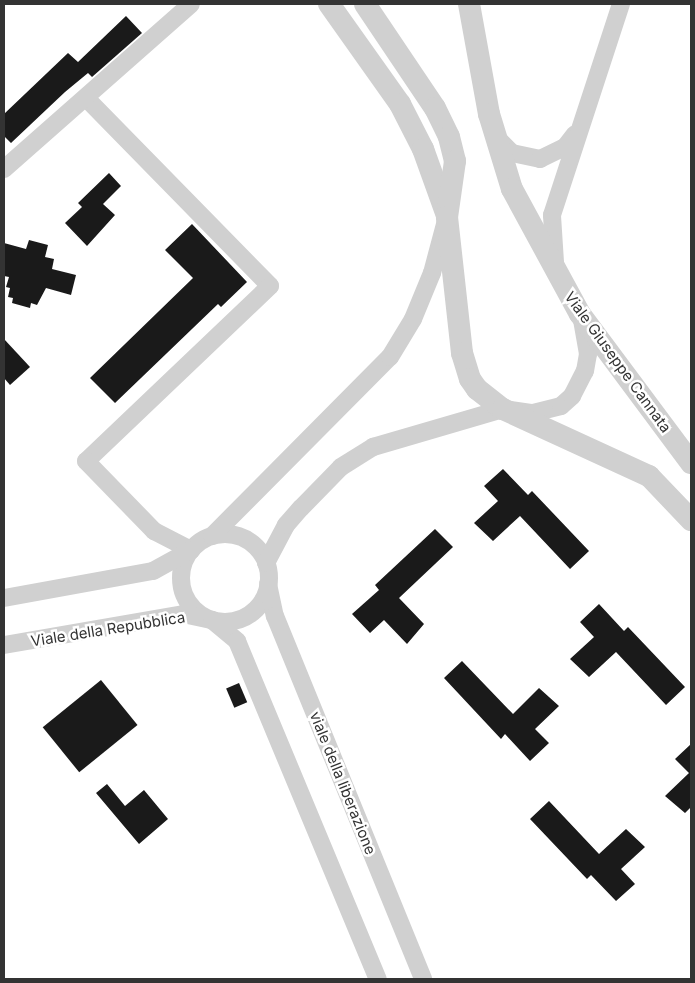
<!DOCTYPE html>
<html>
<head>
<meta charset="utf-8">
<style>
  body { margin:0 }
  #map { position:relative; width:695px; height:983px; overflow:hidden; background:#fff; font-family:Inter,sans-serif }
  div>[style] { position:absolute }
  [style*='--x'] { left:calc(var(--x)*1px); top:calc(var(--y)*1px); width:calc(var(--w)*1px); rotate:calc(var(--a)*1deg) }
  .building>* { inset:0; background:#1a1a1a; transform-origin:0 0 }
  .minor>* { height:18px; margin:-9px; padding:0 9px; transform-origin:9px; border-radius:9px; background:#d0d0d0 }
  .minor>.ring { margin:-9px; padding:0; box-sizing:content-box; background:none; border:18px solid #d0d0d0; border-radius:50% }
  .tertiary>* { height:22px; margin:-11px; padding:0 11px; transform-origin:11px; border-radius:11px; background:#d0d0d0 }
  span { translate:-50% -50%; white-space:nowrap; text-align:center; line-height:1.15; -webkit-text-stroke:5px #fff; paint-order:stroke }
  .street-label { font-size:15px; color:#333 }
  .frame { position:absolute; inset:0; border:5px solid #333; pointer-events:none }
</style>
</head>
<body>
<div id="map">
  <div class="building">
    <i style="clip-path:polygon(126px 16px,142px 33px,92px 77px,88px 73px,65px 92px,11px 143px,4px 136px,4px 114px,68px 53px,78px 62px)"></i>
    <i style="clip-path:polygon(109px 173px,121px 186px,103px 204px,115px 215px,87px 246px,65px 223px,82px 207px,78px 203px)"></i>
    <i style="clip-path:polygon(192px 224px,247px 282px,221px 307px,218px 304px,115px 403px,90px 378px,193px 278px,165px 250px)"></i>
    <i style="clip-path:polygon(29px 240px,48px 245px,45px 257px,54px 259px,52px 269px,76px 275px,71px 295px,46px 288px,37px 305px,31px 303px,30px 308px,12px 303px,13px 298px,8px 297px,10px 288px,6px 287px,9px 277px,4px 276px,4px 243px,26px 249px)"></i>
    <i style="clip-path:polygon(4px 339px,30px 367px,10px 385px,4px 378px)"></i>
    <i style="clip-path:polygon(503px 469px,528px 495px,532px 491px,589px 551px,570px 569px,520px 516px,493px 541px,474px 523px,498px 501px,484px 486px)"></i>
    <i style="clip-path:polygon(435px 529px,453px 547px,399px 598px,424px 624px,407px 644px,384px 620px,370px 633px,352px 614px,379px 590px,375px 585px)"></i>
    <i style="clip-path:polygon(599px 604px,624px 631px,628px 627px,685px 687px,666px 705px,616px 652px,589px 677px,570px 659px,594px 637px,580px 622px)"></i>
    <i style="clip-path:polygon(462px 661px,513px 714px,539px 688px,559px 706px,535px 729px,549px 743px,530px 761px,505px 734px,501px 739px,444px 678px)"></i>
    <i style="left:101px;top:680px;width:58px;height:75px;rotate:51deg"></i>
    <i style="left:239px;top:683px;width:21px;height:14px;rotate:67deg"></i>
    <i style="clip-path:polygon(691px 744px,691px 807px,685px 813px,665px 796px,689px 773px,675px 759px)"></i>
    <i style="clip-path:polygon(107px 784px,125px 806px,144px 790px,168px 819px,139px 844px,96px 793px)"></i>
    <i style="clip-path:polygon(549px 801px,599px 854px,626px 829px,645px 847px,621px 869px,635px 884px,616px 901px,591px 875px,587px 879px,530px 819px)"></i>
  </div>
  <div class="minor">
    <i style="--x:86;--y:98;--w:263;--a:45.6"></i>
    <i style="--x:270;--y:286;--w:254;--a:136.4"></i>
    <i style="--x:86;--y:461;--w:98;--a:45.8"></i>
    <i style="--x:154;--y:531;--w:42;--a:27.2"></i>
    <i style="--x:496;--y:137;--w:23;--a:45"></i>
    <i style="--x:512;--y:153;--w:29;--a:12"></i>
    <i style="--x:540;--y:159;--w:28;--a:-26"></i>
    <i style="--x:565;--y:147;--w:16;--a:-52"></i>
    <i style="--x:4;--y:169;--w:249;--a:-41.4"></i>
    <i style="--x:555;--y:262;--w:47;--a:-93.7"></i>
    <i style="--x:552;--y:215;--w:222;--a:-71.9"></i>
    <i class="ring" style="left:181px;top:534px;width:70px;height:70px"></i>
    <i style="--x:212;--y:536;--w:252;--a:-45.2"></i>
    <i style="--x:390;--y:357;--w:44;--a:-58.8"></i>
    <i style="--x:413;--y:319;--w:50;--a:-67.6"></i>
    <i style="--x:432;--y:273;--w:51;--a:-75.1"></i>
    <i style="--x:266;--y:563;--w:43;--a:-62.2"></i>
    <i style="--x:286;--y:525;--w:23;--a:-49"></i>
    <i style="--x:301;--y:508;--w:57;--a:-45.7"></i>
    <i style="--x:341;--y:467;--w:38;--a:-32"></i>
    <i style="--x:373;--y:447;--w:135;--a:-16.3"></i>
    <i style="--x:503;--y:409;--w:30;--a:8"></i>
    <i style="--x:533;--y:413;--w:29;--a:-14"></i>
    <i style="--x:561;--y:406;--w:15;--a:-42"></i>
    <i style="--x:572;--y:396;--w:28;--a:-63"></i>
    <i style="--x:585;--y:371;--w:17;--a:-80"></i>
    <i style="--x:588;--y:354;--w:34;--a:-100"></i>
    <i style="--x:268;--y:584;--w:33;--a:78"></i>
    <i style="--x:275;--y:616;--w:392;--a:67.8"></i>
    <i style="--x:4;--y:598;--w:151;--a:-10.3"></i>
    <i style="--x:153;--y:571;--w:43;--a:-28.9"></i>
    <i style="--x:4;--y:645;--w:182;--a:-9.8"></i>
    <i style="--x:183;--y:614;--w:30;--a:12"></i>
    <i style="--x:212;--y:620;--w:33;--a:40"></i>
    <i style="--x:237;--y:641;--w:366;--a:67.4"></i>
  </div>
  <div class="tertiary">
    <i style="--x:329;--y:4;--w:123;--a:54.6"></i>
    <i style="--x:400;--y:104;--w:51;--a:62.9"></i>
    <i style="--x:423;--y:149;--w:68;--a:70.2"></i>
    <i style="--x:365;--y:4;--w:125;--a:56.1"></i>
    <i style="--x:435;--y:108;--w:32;--a:64"></i>
    <i style="--x:449;--y:137;--w:25;--a:76"></i>
    <i style="--x:455;--y:161;--w:57;--a:98.1"></i>
    <i style="--x:447;--y:217;--w:137;--a:83.7"></i>
    <i style="--x:462;--y:353;--w:27;--a:73"></i>
    <i style="--x:470;--y:379;--w:12;--a:55"></i>
    <i style="--x:477;--y:389;--w:33;--a:38"></i>
    <i style="--x:503;--y:409;--w:161;--a:24.7"></i>
    <i style="--x:649;--y:476;--w:61;--a:46.3"></i>
    <i style="--x:469;--y:4;--w:112;--a:79.7"></i>
    <i style="--x:489;--y:114;--w:78;--a:73"></i>
    <i style="--x:512;--y:189;--w:142;--a:61.5"></i>
    <i style="--x:580;--y:314;--w:186;--a:53.3"></i>
  </div>
  <div class="street-label">
    <span style="left:618px;top:362px;rotate:54deg">Viale Giuseppe Cannata</span>
    <span style="left:108px;top:629px;rotate:-9deg">Viale della Repubblica</span>
    <span style="left:343px;top:783px;rotate:68deg">viale della liberazione</span>
  </div>
  <div class="frame"></div>
</div>
</body>
</html>
